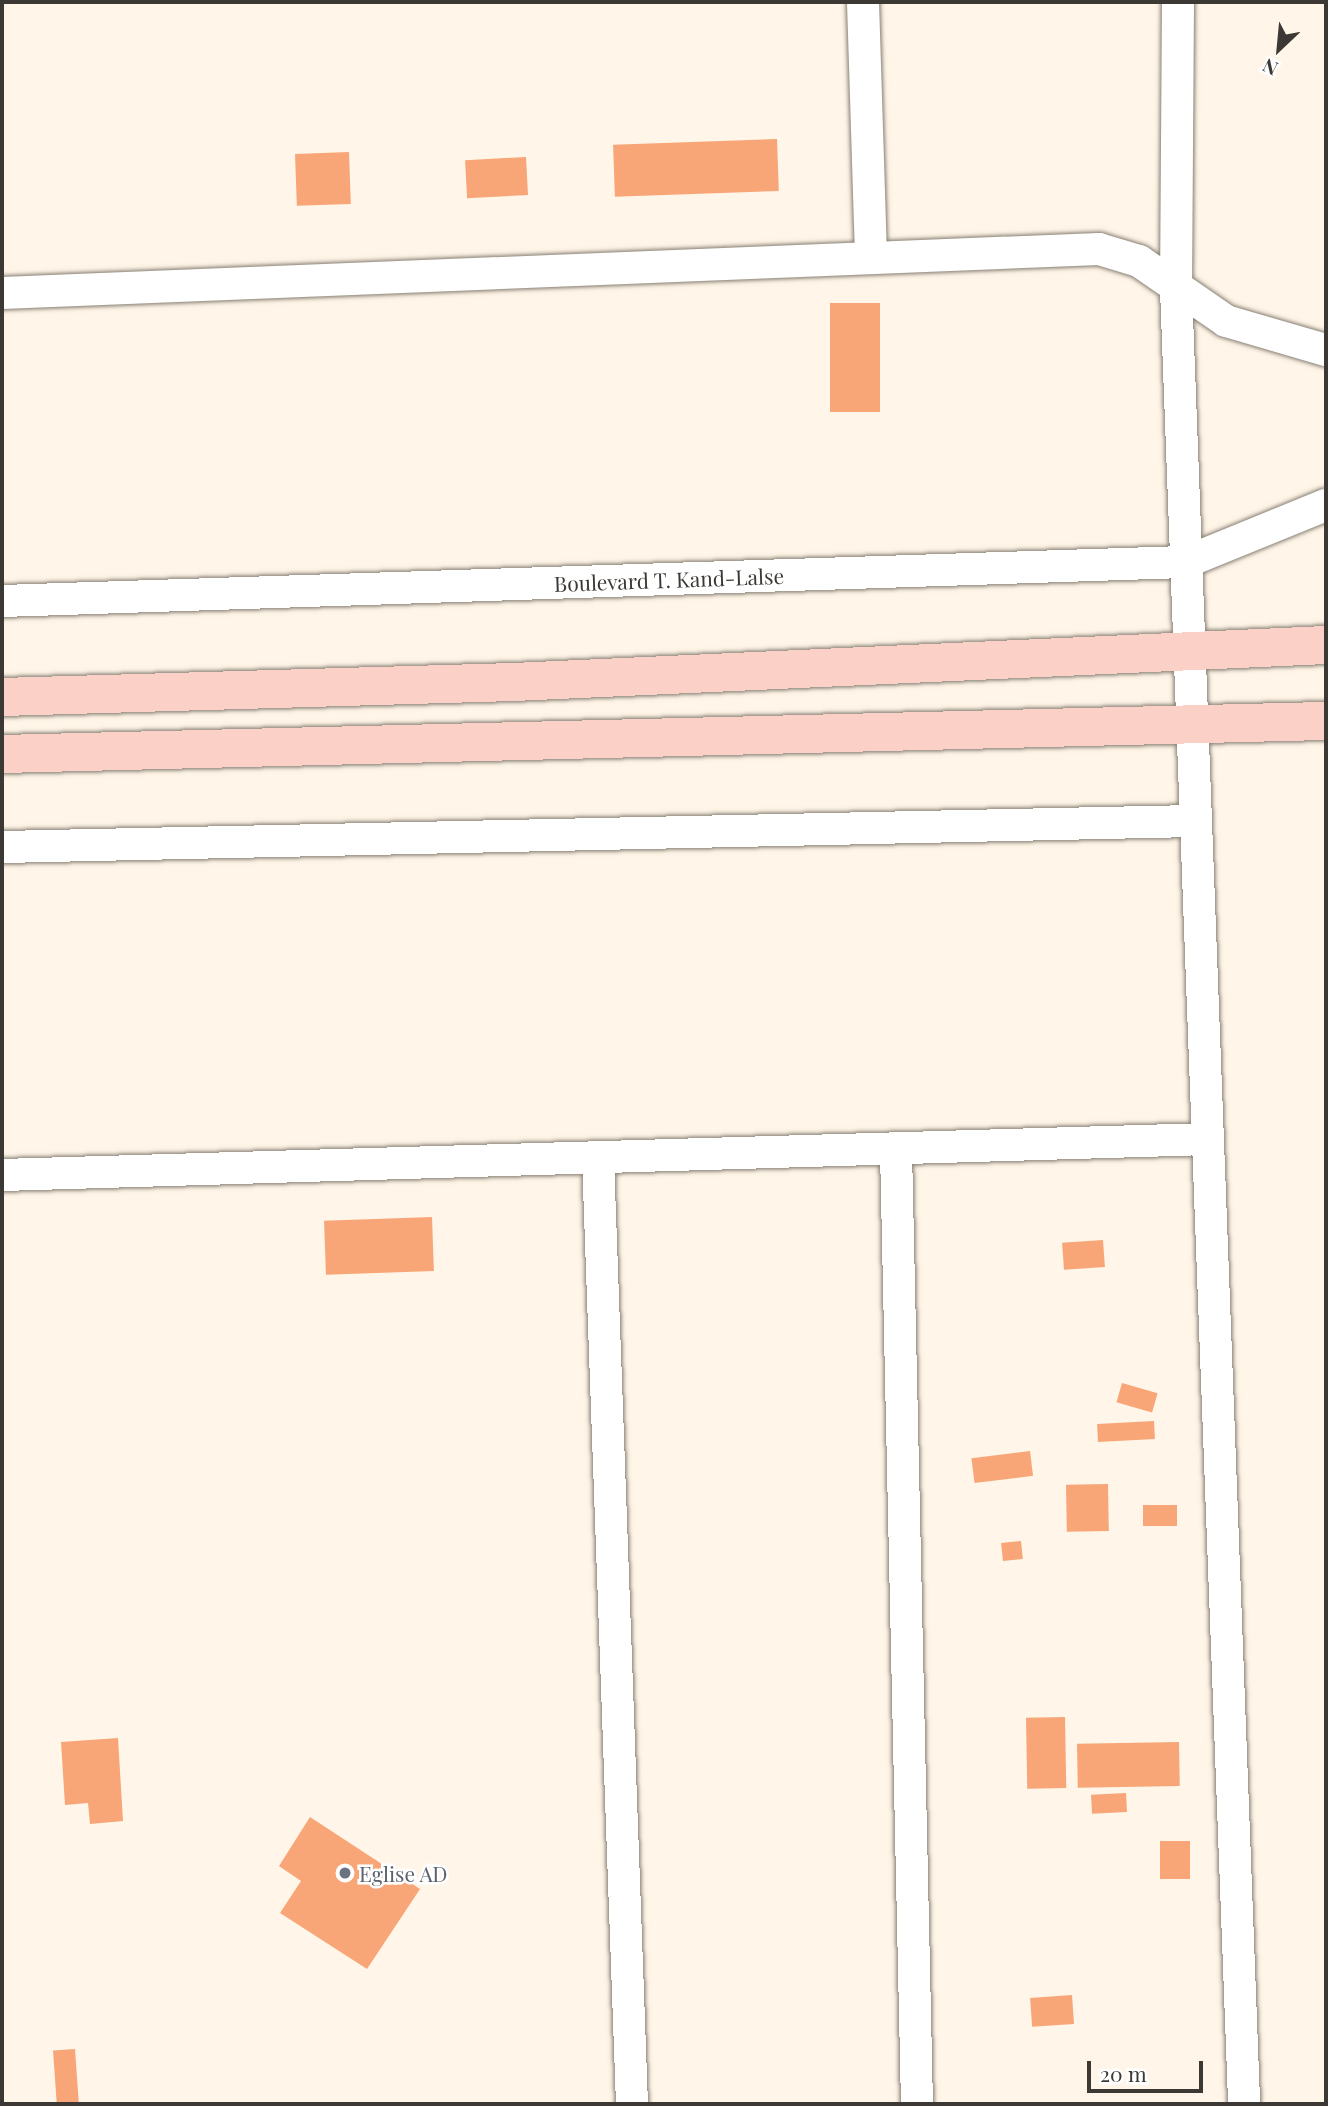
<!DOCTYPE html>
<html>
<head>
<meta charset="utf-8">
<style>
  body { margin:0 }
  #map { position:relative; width:1328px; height:2106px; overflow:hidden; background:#fff5e8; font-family:"Playfair Display",serif }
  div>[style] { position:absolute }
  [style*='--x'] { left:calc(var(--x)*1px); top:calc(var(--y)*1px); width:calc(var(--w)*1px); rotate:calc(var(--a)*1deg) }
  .building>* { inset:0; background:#f8a677; transform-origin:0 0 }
  .roads { filter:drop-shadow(0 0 2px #888074) drop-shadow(0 0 2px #888074) }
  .minor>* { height:32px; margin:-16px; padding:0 16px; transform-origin:16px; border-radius:16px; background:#fff }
  .primary>* { height:38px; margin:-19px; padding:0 19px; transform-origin:19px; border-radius:19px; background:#fbd1c7 }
  .dots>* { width:19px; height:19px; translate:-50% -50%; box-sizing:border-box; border:4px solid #fff; border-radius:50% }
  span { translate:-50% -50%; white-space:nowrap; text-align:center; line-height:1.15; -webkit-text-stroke:5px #fff; paint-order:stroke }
  .street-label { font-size:21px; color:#3c3934 }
  .worship-label { font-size:21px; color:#5b616d }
  .left { translate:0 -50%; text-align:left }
  .frame { position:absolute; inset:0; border:4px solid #3c3934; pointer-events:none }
  .north { position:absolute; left:1244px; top:14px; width:70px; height:70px; -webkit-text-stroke:5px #fff; paint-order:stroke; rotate:206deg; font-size:19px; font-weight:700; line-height:28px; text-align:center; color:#3c3934 }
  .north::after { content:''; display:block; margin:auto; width:24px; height:32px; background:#3c3934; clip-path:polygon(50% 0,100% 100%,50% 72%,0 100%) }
  .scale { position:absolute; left:1087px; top:2061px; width:116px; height:32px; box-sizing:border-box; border:4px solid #3c3934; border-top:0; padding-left:9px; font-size:21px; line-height:24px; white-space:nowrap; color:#3c3934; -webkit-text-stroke:5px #fff; paint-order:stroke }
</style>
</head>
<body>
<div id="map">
  <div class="building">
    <i style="left:777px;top:139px;width:52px;height:164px;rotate:88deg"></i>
    <i style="left:349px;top:152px;width:52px;height:54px;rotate:88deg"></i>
    <i style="left:526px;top:157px;width:38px;height:61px;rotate:87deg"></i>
    <i style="left:830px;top:303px;width:50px;height:109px"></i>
    <i style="left:432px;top:1217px;width:54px;height:108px;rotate:88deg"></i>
    <i style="left:1103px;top:1240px;width:27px;height:41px;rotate:86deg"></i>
    <i style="left:1122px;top:1383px;width:37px;height:20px;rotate:16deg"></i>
    <i style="left:1154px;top:1421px;width:18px;height:57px;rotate:87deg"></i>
    <i style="left:1030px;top:1451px;width:25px;height:59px;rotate:83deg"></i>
    <i style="left:1108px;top:1484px;width:47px;height:42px;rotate:89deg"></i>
    <i style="left:1143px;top:1505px;width:34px;height:21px"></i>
    <i style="left:1021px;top:1541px;width:18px;height:20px;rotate:84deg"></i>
    <i style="left:1065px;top:1717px;width:71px;height:39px;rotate:89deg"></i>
    <i style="clip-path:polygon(118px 1738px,123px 1821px,90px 1824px,88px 1803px,65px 1805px,61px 1742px)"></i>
    <i style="left:1179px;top:1742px;width:44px;height:102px;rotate:89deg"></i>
    <i style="left:1126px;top:1793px;width:19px;height:35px;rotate:87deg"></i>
    <i style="clip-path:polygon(310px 1817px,420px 1889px,367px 1969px,280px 1913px,301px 1881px,279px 1866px)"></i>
    <i style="left:1160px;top:1841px;width:30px;height:38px"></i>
    <i style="left:1072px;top:1995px;width:29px;height:42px;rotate:86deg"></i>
    <i style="left:75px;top:2049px;width:55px;height:22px;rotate:86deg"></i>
  </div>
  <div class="roads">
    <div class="minor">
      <i style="--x:863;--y:2;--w:256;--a:88.2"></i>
      <i style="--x:1178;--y:2;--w:287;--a:90.4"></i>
      <i style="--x:1176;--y:289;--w:1816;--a:87.85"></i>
      <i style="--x:2;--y:293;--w:1098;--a:-2.3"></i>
      <i style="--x:1099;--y:249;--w:42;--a:16.7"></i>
      <i style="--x:1139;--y:261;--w:106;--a:34.6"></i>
      <i style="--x:1226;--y:321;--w:104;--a:16.2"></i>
      <i style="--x:2;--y:601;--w:1185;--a:-1.89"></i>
      <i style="--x:1186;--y:562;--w:151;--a:-22.2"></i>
      <i style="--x:2;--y:847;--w:1192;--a:-1.25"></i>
      <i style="--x:896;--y:1150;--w:954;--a:88.74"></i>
      <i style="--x:598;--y:1159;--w:946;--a:87.94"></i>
      <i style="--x:2;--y:1175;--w:1204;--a:-1.71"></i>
    </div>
    <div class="primary">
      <i style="--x:2;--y:697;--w:512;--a:-1.68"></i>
      <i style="--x:514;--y:682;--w:813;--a:-2.61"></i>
      <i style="--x:2;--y:754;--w:1324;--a:-1.43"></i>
    </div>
  </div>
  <div class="dots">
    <i style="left:345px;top:1873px;background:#6b7280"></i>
  </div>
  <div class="street-label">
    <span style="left:669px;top:579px;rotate:-2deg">Boulevard T. Kand-Lalse</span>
  </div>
  <div class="worship-label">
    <span class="left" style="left:359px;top:1873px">Eglise AD</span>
  </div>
  <div class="frame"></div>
  <div class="north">N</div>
  <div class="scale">20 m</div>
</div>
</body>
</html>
